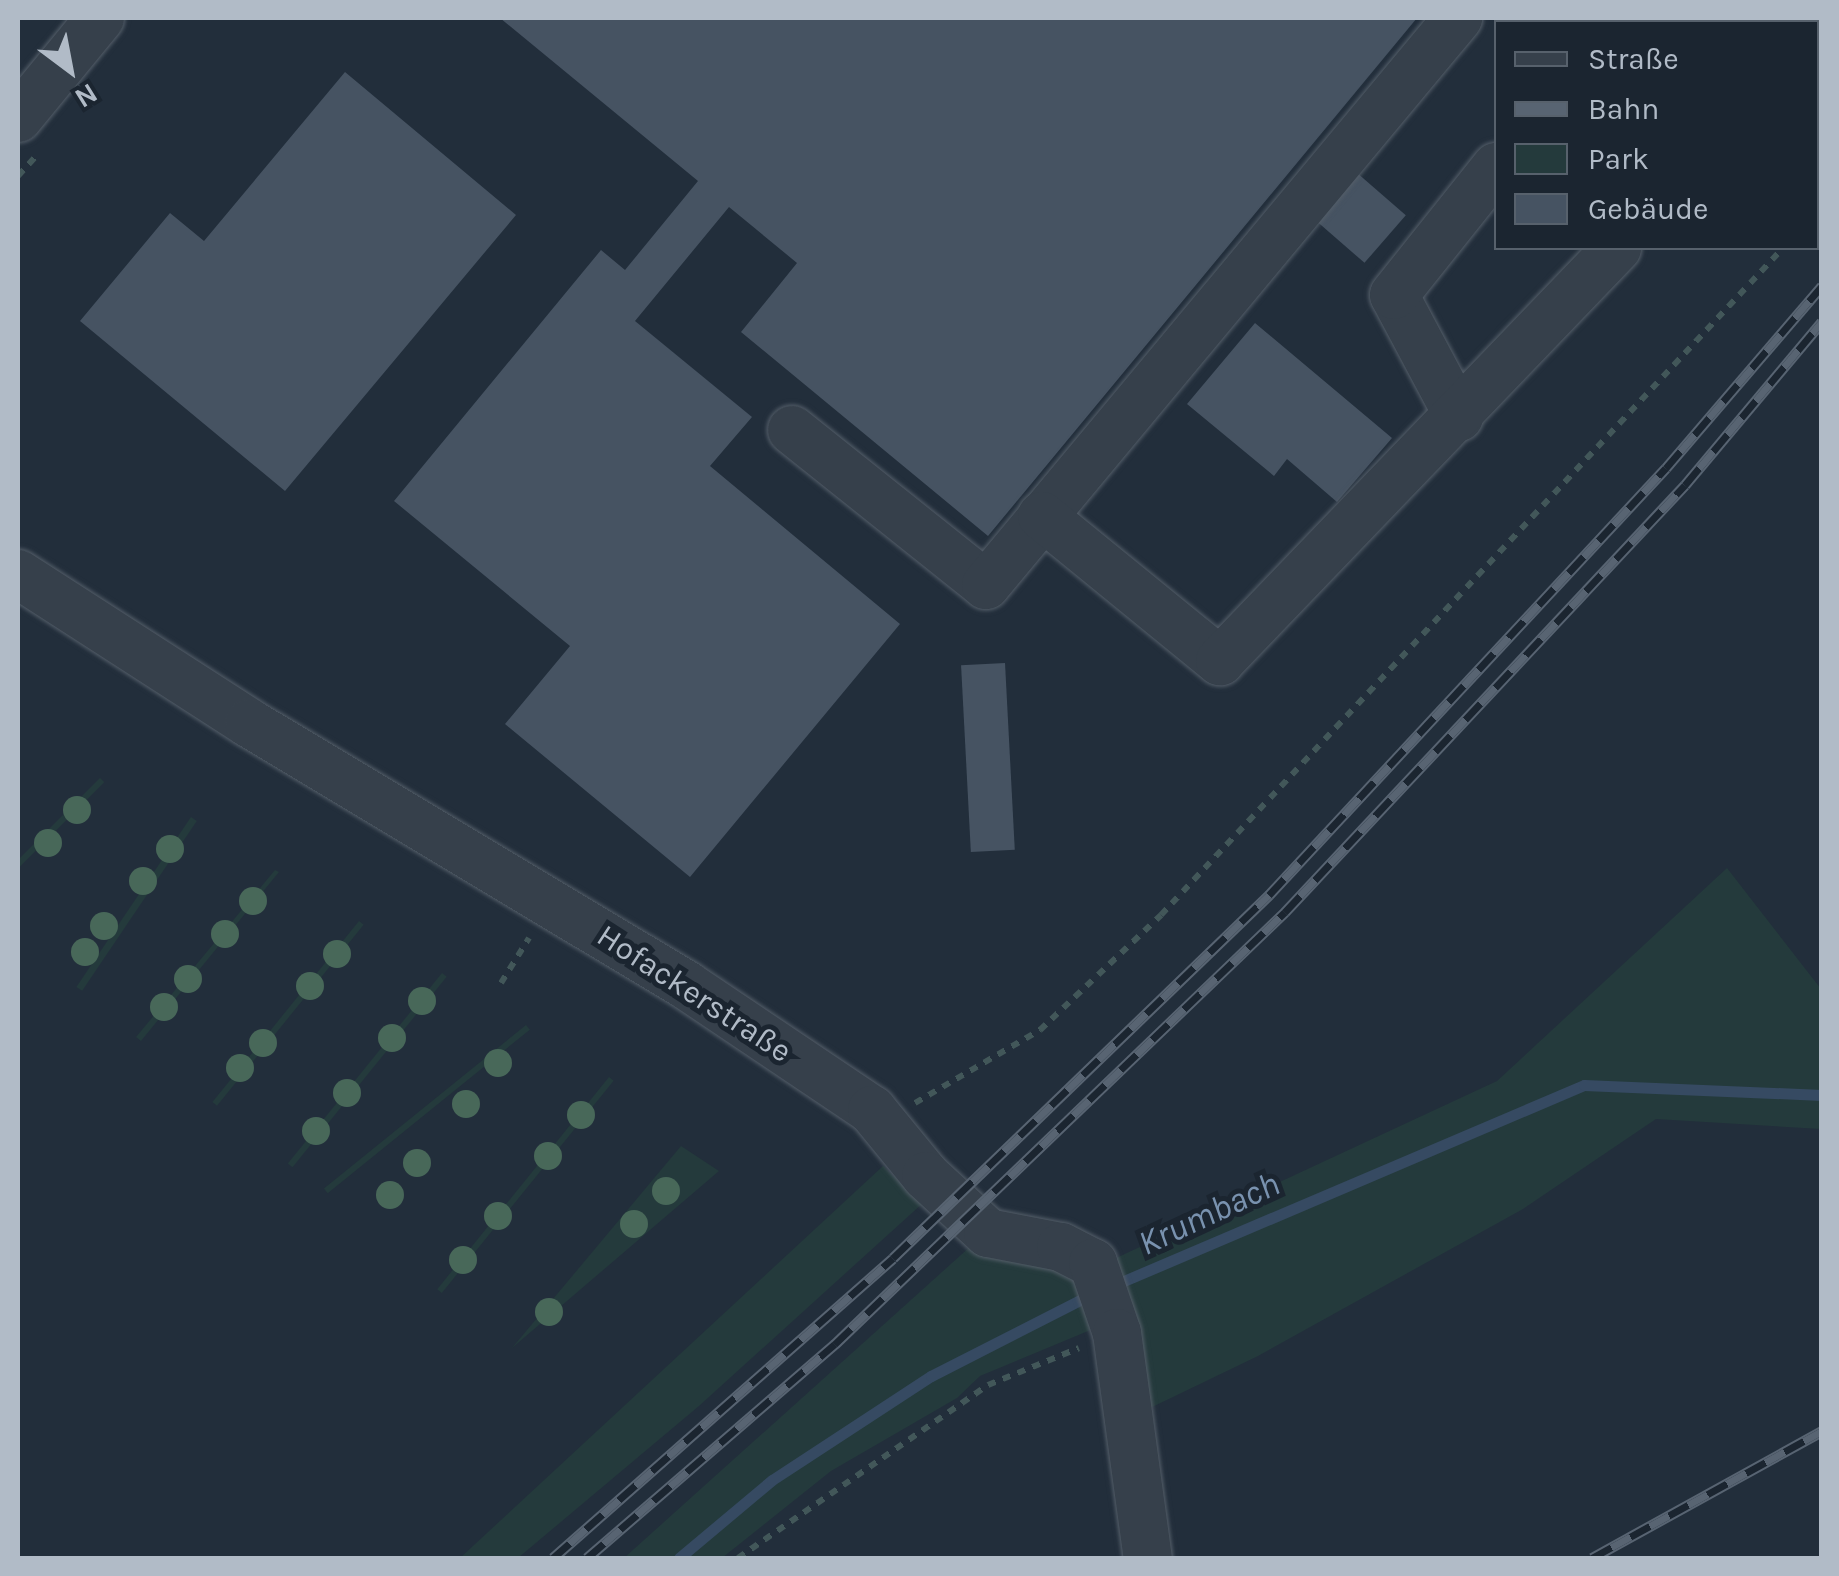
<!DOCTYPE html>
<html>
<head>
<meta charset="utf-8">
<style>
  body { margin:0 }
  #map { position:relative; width:1839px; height:1576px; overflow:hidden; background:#222e3b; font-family:Karla,sans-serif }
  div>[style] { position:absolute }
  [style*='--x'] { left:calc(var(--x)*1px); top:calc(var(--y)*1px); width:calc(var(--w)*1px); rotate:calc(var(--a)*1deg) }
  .green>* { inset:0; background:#243a3c; transform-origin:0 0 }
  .stream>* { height:11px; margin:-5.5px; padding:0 5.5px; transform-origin:5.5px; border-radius:5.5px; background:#364a62 }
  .building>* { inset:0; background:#465362; transform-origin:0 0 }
  .path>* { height:6px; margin-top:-3px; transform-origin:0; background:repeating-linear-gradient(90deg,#425759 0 8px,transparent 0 16px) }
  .roads { filter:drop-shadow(0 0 2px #545e69) drop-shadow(0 0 2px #545e69) }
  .minor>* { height:48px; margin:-24px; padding:0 24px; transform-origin:24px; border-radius:24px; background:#36404b }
  .rail>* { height:11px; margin-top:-5.5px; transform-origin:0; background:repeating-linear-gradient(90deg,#1b2530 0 22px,#586472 0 44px); box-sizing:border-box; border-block:2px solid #586472 }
  .trees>* { width:28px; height:28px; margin:-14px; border-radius:50%; background:#486859 }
  span { translate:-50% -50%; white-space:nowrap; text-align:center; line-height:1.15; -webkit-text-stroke:10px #1b2530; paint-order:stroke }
  .street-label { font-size:32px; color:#b1bbc7 }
  .water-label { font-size:35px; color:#7992af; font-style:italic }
  .frame { position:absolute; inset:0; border:20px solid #b1bbc7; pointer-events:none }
  .legend { position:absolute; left:1494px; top:20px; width:325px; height:230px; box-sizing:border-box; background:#1b2530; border:2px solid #57616c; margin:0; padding:12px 18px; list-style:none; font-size:30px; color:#b1bbc7 }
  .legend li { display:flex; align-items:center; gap:20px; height:50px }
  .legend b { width:50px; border:2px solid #57616c }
  .north { position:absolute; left:20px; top:20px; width:100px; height:100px; -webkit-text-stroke:8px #1b2530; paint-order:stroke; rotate:148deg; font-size:28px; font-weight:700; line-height:40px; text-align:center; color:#b1bbc7 }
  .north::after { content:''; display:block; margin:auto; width:35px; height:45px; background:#b1bbc7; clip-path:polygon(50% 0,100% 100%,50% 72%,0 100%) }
</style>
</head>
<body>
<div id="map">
  <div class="green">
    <i style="left:100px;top:778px;width:6px;height:128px;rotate:45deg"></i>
    <i style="left:191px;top:817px;width:7px;height:205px;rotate:34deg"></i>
    <i style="clip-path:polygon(1727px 868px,1821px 989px,1821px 1129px,1656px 1119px,1523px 1209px,1258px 1356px,1146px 1410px,1114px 1259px,1497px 1081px)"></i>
    <i style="clip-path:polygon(275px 870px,279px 872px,141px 1041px,136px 1037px)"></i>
    <i style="left:359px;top:921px;width:6px;height:233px;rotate:39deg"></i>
    <i style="left:442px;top:973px;width:6px;height:245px;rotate:39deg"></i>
    <i style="left:526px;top:1025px;width:6px;height:260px;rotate:51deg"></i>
    <i style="left:609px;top:1077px;width:6px;height:273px;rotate:39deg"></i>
    <i style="clip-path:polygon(681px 1146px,719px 1171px,512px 1348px)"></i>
    <i style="clip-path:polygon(883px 1166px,923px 1203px,699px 1406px,518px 1558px,460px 1558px)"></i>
    <i style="clip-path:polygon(972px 1245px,1071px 1265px,1105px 1324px,980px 1376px,957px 1398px,831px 1471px,722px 1558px,624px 1558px)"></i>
  </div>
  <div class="stream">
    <i style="--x:1112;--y:1286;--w:513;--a:-23.07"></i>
    <i style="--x:1584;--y:1085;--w:238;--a:2.4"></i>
    <i style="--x:679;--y:1558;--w:121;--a:-40"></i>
    <i style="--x:772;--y:1480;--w:190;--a:-33.2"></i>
    <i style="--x:931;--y:1376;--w:178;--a:-27"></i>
  </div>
  <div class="building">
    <i style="clip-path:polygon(500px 18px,1417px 18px,988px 536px,741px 332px,797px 263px,729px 207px,635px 321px,752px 417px,710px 466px,900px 624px,690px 877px,505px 724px,570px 646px,394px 501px,601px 250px,625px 270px,698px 181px)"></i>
    <i style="clip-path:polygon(345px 72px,516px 215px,285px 491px,80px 321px,170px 213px,204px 241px)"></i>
    <i style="left:1356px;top:172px;width:66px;height:63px;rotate:41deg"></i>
    <i style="clip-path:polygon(1255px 323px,1392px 438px,1337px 502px,1287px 459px,1274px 476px,1187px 404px)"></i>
    <i style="left:1005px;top:663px;width:187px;height:44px;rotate:87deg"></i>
  </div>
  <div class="path">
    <i style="--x:18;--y:176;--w:25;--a:-48"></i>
    <i style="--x:1816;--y:212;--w:8;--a:-45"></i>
    <i style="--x:501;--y:983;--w:53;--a:-58.1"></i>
    <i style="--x:915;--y:1103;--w:145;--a:-30.3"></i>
    <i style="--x:1040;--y:1030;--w:167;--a:-43.5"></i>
    <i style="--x:1161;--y:915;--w:912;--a:-47"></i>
    <i style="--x:738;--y:1558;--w:304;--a:-34.7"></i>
    <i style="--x:988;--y:1385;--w:98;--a:-22.1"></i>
  </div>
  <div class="roads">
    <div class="minor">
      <i style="--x:1613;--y:22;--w:6;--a:-45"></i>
      <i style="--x:1816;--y:29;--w:8;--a:-45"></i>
      <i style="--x:18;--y:118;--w:129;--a:-50.6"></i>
      <i style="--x:1459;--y:417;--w:138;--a:-118"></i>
      <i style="--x:1394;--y:295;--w:164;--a:-51.4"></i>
      <i style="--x:792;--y:430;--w:248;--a:38.6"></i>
      <i style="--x:986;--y:585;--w:738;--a:-50.22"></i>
      <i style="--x:1042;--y:516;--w:230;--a:39.2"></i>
      <i style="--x:1220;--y:661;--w:573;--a:-46.13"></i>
      <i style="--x:18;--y:574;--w:275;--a:32.8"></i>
      <i style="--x:249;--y:723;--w:510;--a:30.94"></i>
      <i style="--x:686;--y:985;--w:224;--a:33.9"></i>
      <i style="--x:872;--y:1110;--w:85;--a:50.7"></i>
      <i style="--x:926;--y:1176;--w:84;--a:42.6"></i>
      <i style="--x:988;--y:1233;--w:74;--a:10.9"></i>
      <i style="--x:1061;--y:1247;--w:36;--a:27"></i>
      <i style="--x:1093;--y:1263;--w:74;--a:71.1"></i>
      <i style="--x:1117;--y:1333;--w:227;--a:82.2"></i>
    </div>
  </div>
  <div class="rail">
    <i style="--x:553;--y:1558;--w:453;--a:-41.4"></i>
    <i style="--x:893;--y:1258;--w:523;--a:-43.99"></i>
    <i style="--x:1269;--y:895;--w:583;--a:-47.09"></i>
    <i style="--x:1666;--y:468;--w:240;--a:-49.4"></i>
    <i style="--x:587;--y:1558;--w:328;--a:-40.8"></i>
    <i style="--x:835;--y:1344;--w:624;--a:-43.83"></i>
    <i style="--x:1285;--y:912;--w:585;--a:-46.87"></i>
    <i style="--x:1685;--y:485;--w:213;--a:-50"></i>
    <i style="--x:1592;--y:1558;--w:263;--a:-28.9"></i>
  </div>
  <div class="trees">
    <i style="left:77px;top:810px"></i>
    <i style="left:48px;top:843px"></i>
    <i style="left:170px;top:849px"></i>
    <i style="left:143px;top:881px"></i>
    <i style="left:253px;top:901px"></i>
    <i style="left:104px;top:926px"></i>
    <i style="left:225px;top:934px"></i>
    <i style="left:85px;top:952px"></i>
    <i style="left:337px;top:954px"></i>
    <i style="left:188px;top:979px"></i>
    <i style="left:310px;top:986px"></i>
    <i style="left:422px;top:1001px"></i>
    <i style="left:164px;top:1007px"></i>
    <i style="left:392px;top:1038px"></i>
    <i style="left:263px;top:1043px"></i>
    <i style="left:498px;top:1063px"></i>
    <i style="left:240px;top:1068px"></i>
    <i style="left:347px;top:1093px"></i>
    <i style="left:466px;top:1104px"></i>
    <i style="left:581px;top:1115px"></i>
    <i style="left:316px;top:1131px"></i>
    <i style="left:548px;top:1156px"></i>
    <i style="left:417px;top:1163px"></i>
    <i style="left:666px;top:1191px"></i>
    <i style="left:390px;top:1195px"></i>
    <i style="left:498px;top:1216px"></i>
    <i style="left:634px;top:1224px"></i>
    <i style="left:463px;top:1260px"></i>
    <i style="left:549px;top:1312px"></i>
  </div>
  <div class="street-label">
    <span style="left:694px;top:994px;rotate:33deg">Hofackerstraße</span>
  </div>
  <div class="water-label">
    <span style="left:1209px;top:1214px;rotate:-25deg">Krumbach</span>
  </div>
  <div class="frame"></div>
  <ul class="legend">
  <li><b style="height:12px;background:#36404b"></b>Straße</li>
  <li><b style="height:12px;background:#586472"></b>Bahn</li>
  <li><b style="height:28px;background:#243a3c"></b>Park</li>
  <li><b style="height:28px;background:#465362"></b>Gebäude</li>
  </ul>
  <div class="north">N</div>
</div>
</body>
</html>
